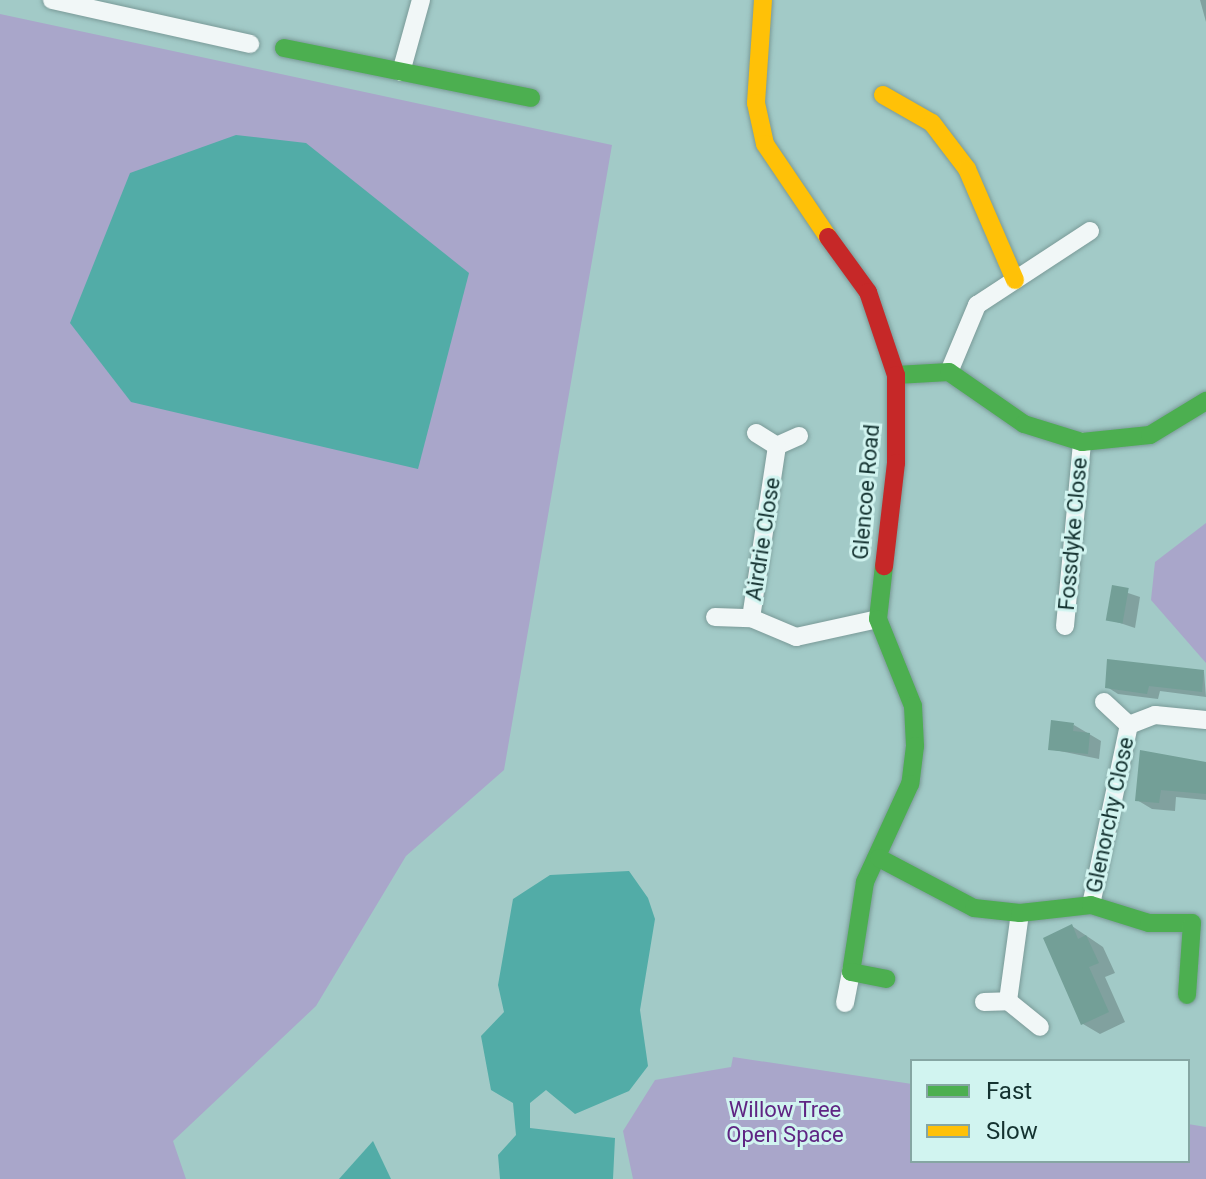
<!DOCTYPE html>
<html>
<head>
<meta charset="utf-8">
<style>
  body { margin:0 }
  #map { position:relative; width:1206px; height:1179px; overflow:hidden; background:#a2cac7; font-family:Roboto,sans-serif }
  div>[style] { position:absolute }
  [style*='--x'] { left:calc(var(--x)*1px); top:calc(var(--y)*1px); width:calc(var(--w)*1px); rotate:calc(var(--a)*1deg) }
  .green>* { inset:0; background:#a9a6ca }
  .water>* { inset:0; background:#52aca7 }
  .shadow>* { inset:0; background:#0003 }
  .building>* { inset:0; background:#739f97; transform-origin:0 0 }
  .roads { filter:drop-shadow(0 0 2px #7a9a98) drop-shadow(0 0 2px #7a9a98) }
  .street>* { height:18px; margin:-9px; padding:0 9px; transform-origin:9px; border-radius:9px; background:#f1f7f7 }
  .fast>* { height:18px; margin:-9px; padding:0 9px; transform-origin:9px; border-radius:9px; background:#4caf50 }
  .slow>* { height:18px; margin:-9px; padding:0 9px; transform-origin:9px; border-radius:9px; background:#ffc107 }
  .jam>* { height:18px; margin:-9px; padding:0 9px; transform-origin:9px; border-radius:9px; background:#c62828 }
  span { translate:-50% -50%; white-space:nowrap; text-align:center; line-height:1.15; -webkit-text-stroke:6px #d1f4f0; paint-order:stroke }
  .street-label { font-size:22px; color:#143230 }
  .park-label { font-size:22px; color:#5f2583 }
  .legend { position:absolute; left:910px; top:1059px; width:280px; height:104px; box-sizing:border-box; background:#d1f4f0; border:2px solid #85a6a3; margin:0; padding:10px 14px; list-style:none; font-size:24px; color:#143230 }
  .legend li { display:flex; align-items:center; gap:16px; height:40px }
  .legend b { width:40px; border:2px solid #85a6a3 }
</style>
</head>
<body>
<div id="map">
  <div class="green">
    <i style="clip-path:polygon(0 14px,612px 145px,504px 770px,406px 856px,316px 1006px,173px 1141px,186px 1179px,0 1179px)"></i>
    <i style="clip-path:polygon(1206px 523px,1206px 663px,1151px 600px,1155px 562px)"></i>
    <i style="clip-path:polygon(733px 1057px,912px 1084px,912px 1161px,1188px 1161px,1188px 1124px,1206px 1127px,1206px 1179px,633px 1179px,623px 1131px,655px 1080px,731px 1067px)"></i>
  </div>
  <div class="water">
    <i style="clip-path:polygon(236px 135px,306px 143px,469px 273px,418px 469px,131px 402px,70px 323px,130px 173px)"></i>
    <i style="clip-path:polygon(629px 871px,648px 898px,655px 919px,640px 1010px,648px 1066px,629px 1091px,575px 1114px,546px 1090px,530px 1103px,530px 1128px,615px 1138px,613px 1179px,500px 1179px,498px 1155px,516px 1135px,513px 1103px,491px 1090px,481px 1036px,504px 1012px,498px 985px,513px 899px,550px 875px)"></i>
    <i style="clip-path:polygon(373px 1141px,391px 1179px,339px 1179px)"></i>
  </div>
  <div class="shadow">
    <i style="clip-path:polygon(1200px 0,1206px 0,1206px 22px)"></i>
    <i style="clip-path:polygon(1113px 588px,1140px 597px,1135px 628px,1108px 619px)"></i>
    <i style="clip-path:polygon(1109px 661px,1204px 672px,1206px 697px,1160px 691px,1158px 699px,1118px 694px,1107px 687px)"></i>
    <i style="clip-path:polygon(1074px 725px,1101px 741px,1099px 759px,1050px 749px)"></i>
    <i style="clip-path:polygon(1206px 763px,1206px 800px,1176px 797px,1175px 811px,1152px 809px,1137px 800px)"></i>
    <i style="clip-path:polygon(1072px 926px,1103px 947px,1115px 973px,1105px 977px,1125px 1022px,1100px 1034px,1083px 1024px)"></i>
  </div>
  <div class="building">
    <i style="left:1112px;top:585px;width:17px;height:36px;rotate:10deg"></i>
    <i style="clip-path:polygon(1107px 659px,1204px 670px,1202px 692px,1149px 686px,1147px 694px,1105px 688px)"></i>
    <i style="clip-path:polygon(1051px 720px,1074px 723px,1073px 731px,1090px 733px,1088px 754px,1048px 750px)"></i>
    <i style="clip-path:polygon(1140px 750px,1206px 762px,1206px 794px,1161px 790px,1159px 803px,1135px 801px)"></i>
    <i style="clip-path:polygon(1072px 924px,1078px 939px,1086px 935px,1099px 963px,1089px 967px,1109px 1012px,1081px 1025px,1043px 938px)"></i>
  </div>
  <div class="roads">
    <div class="street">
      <i style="--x:52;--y:0;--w:203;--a:12.5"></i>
      <i style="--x:401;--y:72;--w:75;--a:-74.5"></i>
      <i style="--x:949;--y:372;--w:73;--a:-67.3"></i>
      <i style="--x:977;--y:305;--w:135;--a:-33.2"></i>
      <i style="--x:756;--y:433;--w:25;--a:32"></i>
      <i style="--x:799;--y:436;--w:24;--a:156"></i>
      <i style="--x:777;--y:446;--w:174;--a:98.6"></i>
      <i style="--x:751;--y:618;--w:49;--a:22.9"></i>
      <i style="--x:796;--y:637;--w:84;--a:-12.4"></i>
      <i style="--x:715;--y:617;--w:36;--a:2"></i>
      <i style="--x:1065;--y:626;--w:185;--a:-84.7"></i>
      <i style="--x:1104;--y:702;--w:34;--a:43"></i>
      <i style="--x:1091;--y:905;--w:184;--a:-78.1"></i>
      <i style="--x:1129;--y:725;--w:28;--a:-21"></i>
      <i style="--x:1155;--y:715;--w:51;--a:5.6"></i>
      <i style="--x:1020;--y:913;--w:89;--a:97.8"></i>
      <i style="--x:1008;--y:1001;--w:41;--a:39.1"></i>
      <i style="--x:984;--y:1002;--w:24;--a:-2"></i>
      <i style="--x:845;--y:1003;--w:32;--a:-79"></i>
    </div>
    <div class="fast">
      <i style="--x:284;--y:48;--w:252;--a:11.4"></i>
      <i style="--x:896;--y:375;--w:53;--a:-3.2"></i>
      <i style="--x:949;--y:372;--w:91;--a:34.7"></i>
      <i style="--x:1024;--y:424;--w:61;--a:17.2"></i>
      <i style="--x:1082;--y:442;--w:68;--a:-5.9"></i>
      <i style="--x:1150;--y:435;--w:66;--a:-31.3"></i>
      <i style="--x:884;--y:566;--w:53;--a:96.5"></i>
      <i style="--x:878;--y:619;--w:94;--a:68.1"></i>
      <i style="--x:913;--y:706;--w:40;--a:87.1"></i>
      <i style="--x:915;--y:746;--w:38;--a:97"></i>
      <i style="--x:910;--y:784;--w:108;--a:114.7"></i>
      <i style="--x:865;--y:882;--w:91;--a:98.8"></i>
      <i style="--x:851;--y:972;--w:36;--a:11"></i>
      <i style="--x:879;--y:858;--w:107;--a:27.8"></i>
      <i style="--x:974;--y:908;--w:46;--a:6.2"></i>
      <i style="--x:1020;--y:913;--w:71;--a:-6.4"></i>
      <i style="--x:1091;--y:905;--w:61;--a:17.2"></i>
      <i style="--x:1149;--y:923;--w:43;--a:0"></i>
      <i style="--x:1192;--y:923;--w:72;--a:94"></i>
    </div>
    <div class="slow">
      <i style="--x:763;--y:0;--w:103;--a:93.9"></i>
      <i style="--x:756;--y:103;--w:42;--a:77.6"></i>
      <i style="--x:765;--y:144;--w:112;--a:55.9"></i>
      <i style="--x:883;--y:95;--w:56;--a:29.7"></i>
      <i style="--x:932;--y:123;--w:58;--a:52.7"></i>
      <i style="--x:967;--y:169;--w:121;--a:66.6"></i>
    </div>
    <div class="jam">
      <i style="--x:828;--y:237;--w:68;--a:54"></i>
      <i style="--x:868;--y:292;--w:88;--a:71.4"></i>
      <i style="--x:896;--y:375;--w:88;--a:90"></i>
      <i style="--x:896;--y:463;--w:104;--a:96.6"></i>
    </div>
  </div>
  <div class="street-label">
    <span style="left:866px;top:492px;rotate:-85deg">Glencoe Road</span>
    <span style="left:1073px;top:534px;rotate:-85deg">Fossdyke Close</span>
    <span style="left:763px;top:539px;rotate:-81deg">Airdrie Close</span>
    <span style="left:1110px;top:815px;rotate:-78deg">Glenorchy Close</span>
  </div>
  <div class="park-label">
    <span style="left:785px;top:1122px">Willow Tree<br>Open Space</span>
  </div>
  <ul class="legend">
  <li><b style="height:10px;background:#4caf50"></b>Fast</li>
  <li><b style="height:10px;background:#ffc107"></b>Slow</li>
  </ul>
</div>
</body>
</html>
